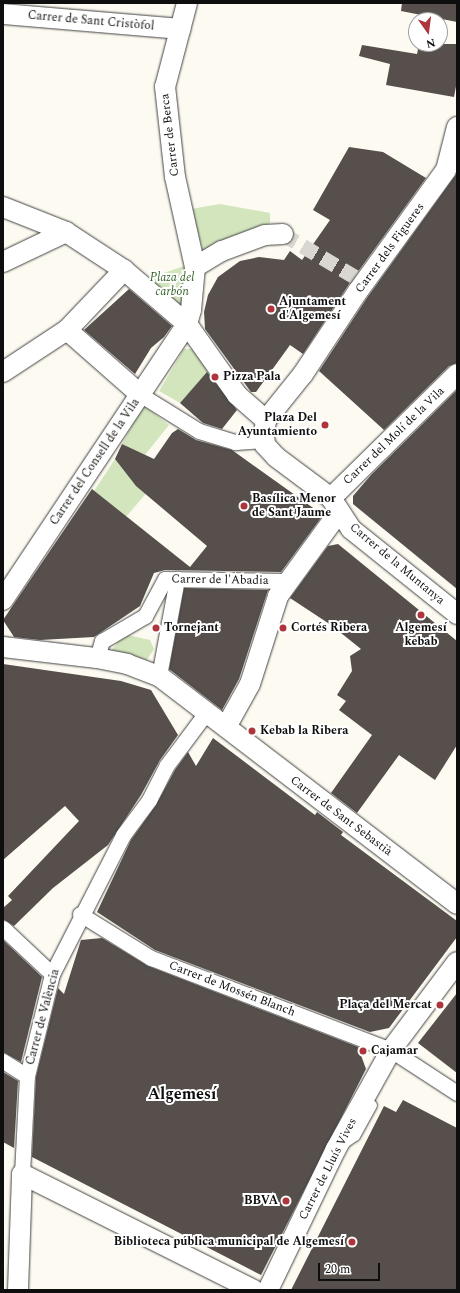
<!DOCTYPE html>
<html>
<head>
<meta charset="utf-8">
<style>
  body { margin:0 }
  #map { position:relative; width:460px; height:1293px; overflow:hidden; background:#fdfbf1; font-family:Spectral,serif }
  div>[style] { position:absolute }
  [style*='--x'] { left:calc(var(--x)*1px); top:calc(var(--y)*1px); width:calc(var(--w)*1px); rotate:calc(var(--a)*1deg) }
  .green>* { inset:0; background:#d3e5bd }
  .building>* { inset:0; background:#564f4c }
  .pedestrian-tunnel>* { height:15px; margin-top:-7.5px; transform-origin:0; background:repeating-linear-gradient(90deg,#d9d7cf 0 15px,transparent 0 23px) }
  .roads { filter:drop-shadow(0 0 1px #414141) drop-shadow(0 0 1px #414141) }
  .service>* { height:10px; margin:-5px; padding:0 5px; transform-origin:5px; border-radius:5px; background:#fff }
  .pedestrian>* { height:15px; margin:-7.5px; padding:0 7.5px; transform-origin:7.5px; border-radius:7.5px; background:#fff }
  .minor>* { height:20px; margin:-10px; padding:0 10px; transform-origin:10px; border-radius:10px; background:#fff }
  .dots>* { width:11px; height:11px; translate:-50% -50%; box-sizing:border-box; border:2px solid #fff; border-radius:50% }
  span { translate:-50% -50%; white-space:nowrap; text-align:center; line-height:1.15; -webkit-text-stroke:4px #fff; paint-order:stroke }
  .street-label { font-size:12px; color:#0e0e0e }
  .park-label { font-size:12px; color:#325f25; font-style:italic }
  .poi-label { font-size:12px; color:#0e0e0e; font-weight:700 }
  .left { translate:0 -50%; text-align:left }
  .right { translate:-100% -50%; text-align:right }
  .district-label { font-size:16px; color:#0e0e0e; font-weight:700 }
  .frame { position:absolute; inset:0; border:4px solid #0e0e0e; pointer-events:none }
  .north { position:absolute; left:408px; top:12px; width:40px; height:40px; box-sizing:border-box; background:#fff; border:1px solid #9f9f9f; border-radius:50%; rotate:166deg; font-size:11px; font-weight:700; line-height:16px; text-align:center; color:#0e0e0e }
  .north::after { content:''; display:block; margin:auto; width:14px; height:18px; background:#af353d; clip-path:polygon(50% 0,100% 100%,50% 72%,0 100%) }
  .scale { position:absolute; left:318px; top:1263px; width:62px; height:18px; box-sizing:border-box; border:2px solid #0e0e0e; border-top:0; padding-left:5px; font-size:12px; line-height:14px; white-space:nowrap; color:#0e0e0e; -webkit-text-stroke:3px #fff; paint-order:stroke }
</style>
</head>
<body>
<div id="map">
  <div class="green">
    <i style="clip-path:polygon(220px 204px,270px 213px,270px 223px,204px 254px,191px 209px)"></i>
    <i style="clip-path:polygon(187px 265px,183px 308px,146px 279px)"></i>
    <i style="clip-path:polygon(184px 349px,194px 349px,212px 367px,180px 403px,159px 391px)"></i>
    <i style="clip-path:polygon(143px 405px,169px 425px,145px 455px,122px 444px)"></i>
    <i style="clip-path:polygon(115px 459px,148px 491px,126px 517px,94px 491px)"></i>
    <i style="clip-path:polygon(124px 634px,150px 640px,154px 649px,147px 660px,111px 651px)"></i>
  </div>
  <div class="building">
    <i style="clip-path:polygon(402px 3px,457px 3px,457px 22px,401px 11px)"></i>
    <i style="clip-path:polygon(419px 44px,457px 44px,457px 81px,454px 97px,386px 85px,390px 64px,359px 56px,362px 45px,417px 54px)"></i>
    <i style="clip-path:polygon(349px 147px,383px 152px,426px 178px,349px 284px,303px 354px,290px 345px,256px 392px,251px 392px,205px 329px,204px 312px,208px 295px,218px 277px,240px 261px,259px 257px,284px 260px,290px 251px,302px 260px,330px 220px,313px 210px)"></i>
    <i style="clip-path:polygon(457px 173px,457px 363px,449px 366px,384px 430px,319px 371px,367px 298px)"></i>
    <i style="clip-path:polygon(129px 289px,172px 326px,164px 337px,151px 348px,135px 374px,84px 330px)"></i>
    <i style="clip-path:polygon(207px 372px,237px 410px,222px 429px,203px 423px,180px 403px)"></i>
    <i style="clip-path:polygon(457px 390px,457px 589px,353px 504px,353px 496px,371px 475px)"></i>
    <i style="clip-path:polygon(178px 429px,196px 440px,232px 450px,323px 515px,281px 572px,165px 570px,154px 573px,140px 606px,94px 637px,40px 640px,14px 637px,3px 620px,92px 489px,190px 567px,207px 546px,136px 486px,115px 459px,122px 444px,154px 459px,172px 433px)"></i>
    <i style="clip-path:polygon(338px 544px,457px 641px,457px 745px,435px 780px,399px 755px,357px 813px,331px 793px,372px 735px,339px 710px,346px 701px,337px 695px,352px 671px,350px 656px,361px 649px,331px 625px,290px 598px,328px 546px)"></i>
    <i style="clip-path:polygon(184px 588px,268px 590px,239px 679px,222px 710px,169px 669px)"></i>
    <i style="clip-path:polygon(3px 664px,121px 681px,151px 690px,178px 735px,160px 760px,141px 795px,108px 845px,53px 888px,14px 926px,3px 919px,3px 908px,12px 900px,8px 896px,79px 821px,65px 806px,3px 860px)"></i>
    <i style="clip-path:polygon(213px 738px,315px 815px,317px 812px,343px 832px,341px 835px,457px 921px,457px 937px,389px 1028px,370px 1032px,155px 950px,97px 912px,131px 840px,156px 805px,175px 770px,188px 752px,196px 766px)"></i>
    <i style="clip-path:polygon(102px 938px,148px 966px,358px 1047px,366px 1069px,261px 1275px,32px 1157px,36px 1077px,58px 988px,64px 994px,81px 940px)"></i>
    <i style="clip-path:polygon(3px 940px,42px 977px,21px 1062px,3px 1052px)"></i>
    <i style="clip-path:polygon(457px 993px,457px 1073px,418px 1043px)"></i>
    <i style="clip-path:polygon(3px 1072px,18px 1081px,14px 1148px,3px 1142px)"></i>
    <i style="clip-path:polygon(403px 1100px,457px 1128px,457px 1290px,291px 1290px,384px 1106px,396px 1112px)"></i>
  </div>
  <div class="pedestrian-tunnel">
    <i style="--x:283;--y:234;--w:86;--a:30.7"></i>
    <i style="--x:357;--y:278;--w:13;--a:86"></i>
  </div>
  <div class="roads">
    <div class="service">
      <i style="--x:343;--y:1144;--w:14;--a:-34"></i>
      <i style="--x:355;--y:1136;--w:35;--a:-61"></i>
    </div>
    <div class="pedestrian">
      <i style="--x:141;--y:395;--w:68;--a:31.8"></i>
      <i style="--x:199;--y:431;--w:38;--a:17"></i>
      <i style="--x:235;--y:442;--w:29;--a:-4"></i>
      <i style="--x:97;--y:658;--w:18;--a:-74"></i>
      <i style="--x:102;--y:641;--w:50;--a:-30.2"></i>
      <i style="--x:145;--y:616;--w:42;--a:-61.6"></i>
      <i style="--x:165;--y:579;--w:123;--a:0.9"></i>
      <i style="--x:159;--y:676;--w:99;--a:-79.5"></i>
      <i style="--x:80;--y:914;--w:84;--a:31.8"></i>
      <i style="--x:151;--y:958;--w:257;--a:21"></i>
      <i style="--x:391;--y:1050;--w:79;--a:33.1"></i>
      <i style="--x:3;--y:928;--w:67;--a:43.2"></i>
      <i style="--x:3;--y:1061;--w:28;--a:32"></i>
      <i style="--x:22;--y:1174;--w:98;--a:-87.1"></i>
      <i style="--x:27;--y:1076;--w:105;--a:-76.2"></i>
      <i style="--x:52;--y:974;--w:156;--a:-62.9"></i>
      <i style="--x:123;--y:835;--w:44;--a:-53.4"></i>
      <i style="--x:149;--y:800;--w:39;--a:-63"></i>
      <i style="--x:167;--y:765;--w:64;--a:-53.3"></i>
    </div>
    <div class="minor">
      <i style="--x:3;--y:14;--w:178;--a:4.8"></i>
      <i style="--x:457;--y:127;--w:44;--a:104.3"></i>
      <i style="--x:446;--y:170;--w:150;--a:126"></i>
      <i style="--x:358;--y:291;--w:100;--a:123.5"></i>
      <i style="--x:303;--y:374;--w:59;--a:128.8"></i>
      <i style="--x:266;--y:420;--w:14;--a:98"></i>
      <i style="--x:264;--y:434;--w:11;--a:85"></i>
      <i style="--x:265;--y:445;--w:16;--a:47"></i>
      <i style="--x:276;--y:457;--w:69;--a:36.7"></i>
      <i style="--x:331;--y:498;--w:37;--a:57"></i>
      <i style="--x:351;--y:529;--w:136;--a:38.7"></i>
      <i style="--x:3;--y:207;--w:68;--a:21.6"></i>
      <i style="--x:66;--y:232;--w:69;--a:33.2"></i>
      <i style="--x:124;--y:270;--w:83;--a:40.6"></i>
      <i style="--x:187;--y:324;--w:87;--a:54.8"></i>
      <i style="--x:237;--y:395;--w:38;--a:41"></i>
      <i style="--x:3;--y:262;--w:70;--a:-25.5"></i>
      <i style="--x:195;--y:267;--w:31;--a:-31"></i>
      <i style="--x:222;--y:251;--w:46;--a:-20.4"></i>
      <i style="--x:265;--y:235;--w:18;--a:-3"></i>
      <i style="--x:67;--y:330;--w:98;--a:41.3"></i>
      <i style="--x:3;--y:372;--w:77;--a:-33.3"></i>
      <i style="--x:67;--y:330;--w:83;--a:-46.5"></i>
      <i style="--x:331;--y:498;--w:177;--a:-44.5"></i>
      <i style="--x:3;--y:600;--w:332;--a:-56.3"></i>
      <i style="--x:187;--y:324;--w:15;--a:-74"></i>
      <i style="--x:191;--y:310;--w:43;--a:-84.7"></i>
      <i style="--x:195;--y:267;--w:92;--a:-102.5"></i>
      <i style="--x:175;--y:177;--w:91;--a:-96.3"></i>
      <i style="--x:165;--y:87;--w:87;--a:-75.3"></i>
      <i style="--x:3;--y:647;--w:95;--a:6.7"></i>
      <i style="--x:97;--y:658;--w:31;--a:11"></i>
      <i style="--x:127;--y:664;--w:34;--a:21"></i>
      <i style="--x:159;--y:676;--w:375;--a:37.4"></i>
      <i style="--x:226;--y:727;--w:49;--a:-60.8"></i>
      <i style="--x:250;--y:684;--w:92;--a:-72.3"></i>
      <i style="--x:278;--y:596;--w:104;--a:-54"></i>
      <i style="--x:18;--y:1290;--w:116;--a:-88"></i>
      <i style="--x:22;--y:1174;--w:259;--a:26.6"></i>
      <i style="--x:268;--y:1290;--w:157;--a:-64.3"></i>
      <i style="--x:336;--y:1149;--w:113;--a:-60.9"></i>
      <i style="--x:391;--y:1050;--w:110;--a:-53.1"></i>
    </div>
  </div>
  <div class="dots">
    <i style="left:271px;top:309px;background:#af353d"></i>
    <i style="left:215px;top:377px;background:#af353d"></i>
    <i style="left:325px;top:425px;background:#af353d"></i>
    <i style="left:244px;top:506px;background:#af353d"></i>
    <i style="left:421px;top:615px;background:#af353d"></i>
    <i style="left:156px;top:628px;background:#af353d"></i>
    <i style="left:283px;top:628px;background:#af353d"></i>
    <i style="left:252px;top:731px;background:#af353d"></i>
    <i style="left:440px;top:1005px;background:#af353d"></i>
    <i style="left:363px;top:1051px;background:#af353d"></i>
    <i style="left:286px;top:1201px;background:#af353d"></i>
    <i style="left:352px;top:1242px;background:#af353d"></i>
  </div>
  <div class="street-label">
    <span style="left:91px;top:21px;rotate:5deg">Carrer de Sant Cristòfol</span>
    <span style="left:170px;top:135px;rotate:-97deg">Carrer de Berca</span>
    <span style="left:390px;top:248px;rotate:-54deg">Carrer dels Figueres</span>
    <span style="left:394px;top:436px;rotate:-44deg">Carrer del Molí de la Vila</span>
    <span style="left:95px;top:462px;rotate:-56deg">Carrer del Consell de la Vila</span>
    <span style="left:397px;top:564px;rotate:40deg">Carrer de la Muntanya</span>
    <span style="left:220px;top:580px;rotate:1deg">Carrer de l'Abadia</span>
    <span style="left:341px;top:816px;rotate:37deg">Carrer de Sant Sebastià</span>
    <span style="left:232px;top:989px;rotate:21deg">Carrer de Mossén Blanch</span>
    <span style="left:43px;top:1017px;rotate:-75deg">Carrer de València</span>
    <span style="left:328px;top:1169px;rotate:-63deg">Carrer de Lluís Vives</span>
  </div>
  <div class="park-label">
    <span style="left:172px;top:285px">Plaza del<br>carbón</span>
  </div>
  <div class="poi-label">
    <span class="left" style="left:279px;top:309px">Ajuntament<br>d'Algemesí</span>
    <span class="left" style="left:223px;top:377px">Pizza Pala</span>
    <span class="right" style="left:317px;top:425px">Plaza Del<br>Ayuntamiento</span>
    <span class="left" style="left:252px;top:506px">Basílica Menor<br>de Sant Jaume</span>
    <span class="left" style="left:164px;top:628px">Tornejant</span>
    <span class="left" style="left:291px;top:628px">Cortés Ribera</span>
    <span style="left:421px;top:635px">Algemesí<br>kebab</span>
    <span class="left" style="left:260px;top:731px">Kebab la Ribera</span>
    <span class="right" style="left:432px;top:1005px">Plaça del Mercat</span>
    <span class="left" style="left:371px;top:1051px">Cajamar</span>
    <span class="right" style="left:278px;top:1201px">BBVA</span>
    <span class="right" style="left:344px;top:1242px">Biblioteca pública municipal de Algemesí</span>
  </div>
  <div class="district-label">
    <span style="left:182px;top:1094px">Algemesí</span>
  </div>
  <div class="frame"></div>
  <div class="north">N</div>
  <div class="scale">20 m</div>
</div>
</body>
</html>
